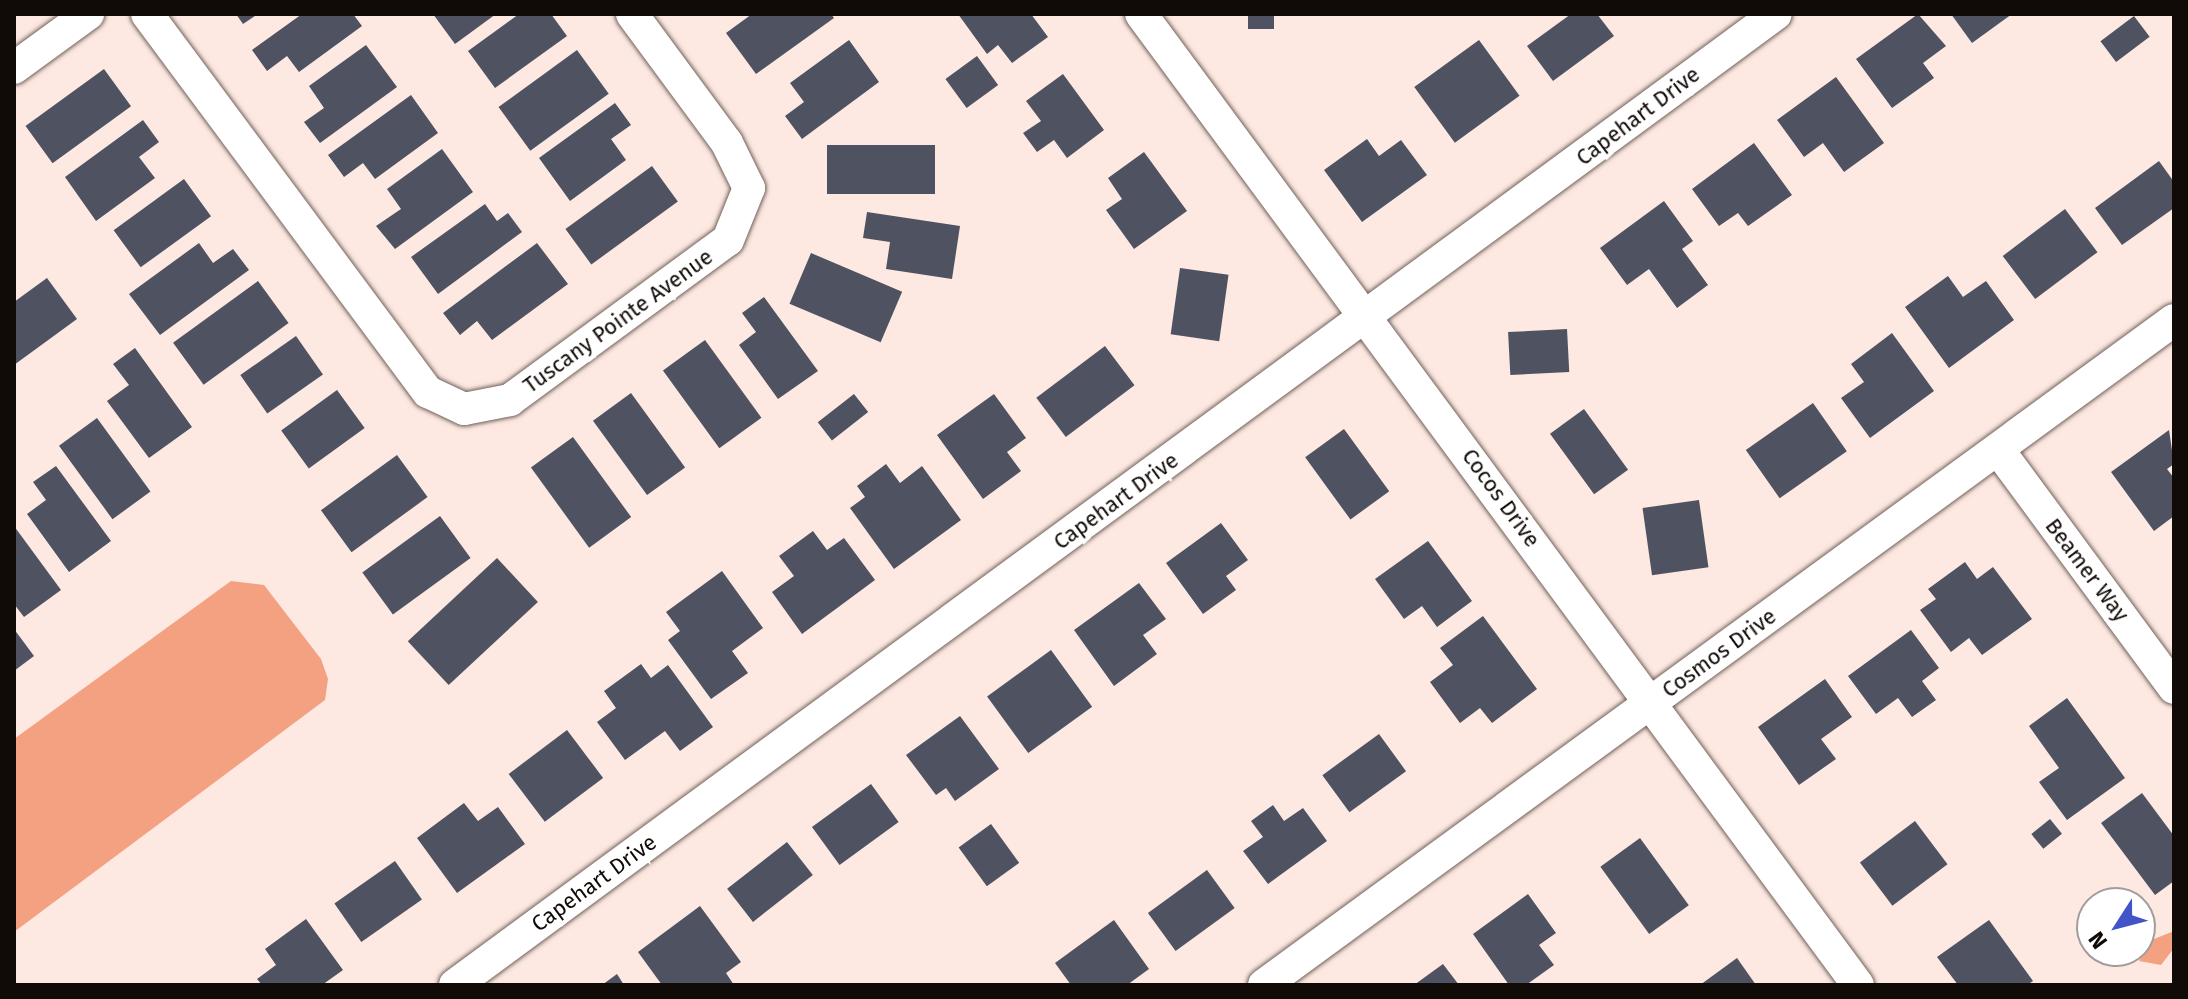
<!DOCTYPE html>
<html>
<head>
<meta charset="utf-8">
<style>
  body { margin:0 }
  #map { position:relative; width:2188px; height:999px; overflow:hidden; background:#fde9e2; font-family:"Fira Sans",sans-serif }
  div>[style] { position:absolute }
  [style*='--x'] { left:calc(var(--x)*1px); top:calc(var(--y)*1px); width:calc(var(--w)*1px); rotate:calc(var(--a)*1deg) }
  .water>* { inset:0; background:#f4a182 }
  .building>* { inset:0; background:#4e5261; transform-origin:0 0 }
  .roads { filter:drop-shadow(0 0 2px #71605a) drop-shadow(0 0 2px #71605a) }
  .street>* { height:32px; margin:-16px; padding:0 16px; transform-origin:16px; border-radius:16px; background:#fff }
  span { translate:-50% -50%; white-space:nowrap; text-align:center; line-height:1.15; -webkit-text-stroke:8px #fff; paint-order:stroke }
  .street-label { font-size:22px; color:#110b08 }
  .frame { position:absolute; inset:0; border:16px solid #110b08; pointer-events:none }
  .north { position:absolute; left:2076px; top:887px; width:80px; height:80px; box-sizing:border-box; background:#fff; border:2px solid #a09d9c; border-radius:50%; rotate:234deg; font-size:22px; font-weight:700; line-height:32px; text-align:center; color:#110b08 }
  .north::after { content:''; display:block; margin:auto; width:28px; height:36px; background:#4354c8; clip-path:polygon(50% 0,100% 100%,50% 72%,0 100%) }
</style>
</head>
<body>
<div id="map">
  <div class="water">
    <i style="clip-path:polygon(231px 581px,264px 585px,321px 659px,328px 679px,325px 700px,14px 932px,14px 739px)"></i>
    <i style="clip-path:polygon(2174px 931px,2174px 948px,2161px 965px,2139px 961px,2149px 941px)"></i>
  </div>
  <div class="building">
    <i style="clip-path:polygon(236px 14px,258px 14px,243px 24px)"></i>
    <i style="clip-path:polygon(302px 14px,353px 14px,362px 26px,299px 72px,287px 56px,267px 71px,252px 50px)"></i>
    <i style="clip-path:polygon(433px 14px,496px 14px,455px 44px)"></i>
    <i style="clip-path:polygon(519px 14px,551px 14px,567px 36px,495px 88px,468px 51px)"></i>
    <i style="clip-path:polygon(752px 14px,831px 14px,834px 18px,756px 74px,726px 33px)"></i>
    <i style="clip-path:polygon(958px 14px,1031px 14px,1048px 37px,1012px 63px,998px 45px,987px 54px)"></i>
    <i style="left:1248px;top:14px;width:26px;height:15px"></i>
    <i style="clip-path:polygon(1571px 14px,1597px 14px,1614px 36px,1553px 81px,1527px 46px)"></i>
    <i style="clip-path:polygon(1918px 14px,1946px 46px,1923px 63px,1934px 78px,1892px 108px,1856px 59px)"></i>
    <i style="clip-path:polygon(1951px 14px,2012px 14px,1972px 43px)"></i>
    <i style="left:2134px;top:16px;width:26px;height:42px;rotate:53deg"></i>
    <i style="clip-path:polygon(849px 40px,879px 82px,802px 139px,785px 116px,804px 102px,790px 83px)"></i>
    <i style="left:1479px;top:40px;width:69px;height:80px;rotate:54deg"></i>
    <i style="clip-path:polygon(366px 45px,397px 87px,320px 143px,304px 122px,324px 108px,309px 86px)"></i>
    <i style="left:577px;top:50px;width:54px;height:97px;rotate:54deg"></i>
    <i style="left:977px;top:56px;width:36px;height:39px;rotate:54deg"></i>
    <i style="left:104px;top:69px;width:46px;height:97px;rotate:54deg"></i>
    <i style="clip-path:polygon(1063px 74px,1104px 130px,1067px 158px,1054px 140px,1037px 152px,1023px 133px,1041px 121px,1026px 101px)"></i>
    <i style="clip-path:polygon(1836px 77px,1884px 143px,1844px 172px,1823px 143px,1804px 157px,1777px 120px)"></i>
    <i style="clip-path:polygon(411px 95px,438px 133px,375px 179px,363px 163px,344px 177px,328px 155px)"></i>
    <i style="clip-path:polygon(615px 103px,631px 125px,611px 139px,626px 160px,570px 201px,539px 158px)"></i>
    <i style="clip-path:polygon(143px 120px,159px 142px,139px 157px,155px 178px,96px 221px,65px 177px)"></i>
    <i style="clip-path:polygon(1367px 139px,1379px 156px,1401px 140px,1427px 175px,1362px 222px,1324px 170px)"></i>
    <i style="clip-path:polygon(1754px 143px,1792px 195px,1748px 226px,1738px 213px,1719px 226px,1692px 189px)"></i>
    <i style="left:827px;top:145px;width:108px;height:49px"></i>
    <i style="clip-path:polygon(442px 149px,473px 192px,395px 249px,376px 226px,401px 209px,387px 189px)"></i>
    <i style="clip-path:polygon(1144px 152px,1187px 211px,1134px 249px,1106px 210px,1122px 199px,1108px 178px)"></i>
    <i style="clip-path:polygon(2159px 161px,2174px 182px,2174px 208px,2122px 245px,2095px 208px)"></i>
    <i style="left:652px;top:166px;width:44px;height:107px;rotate:54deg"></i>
    <i style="left:184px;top:179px;width:46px;height:87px;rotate:54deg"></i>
    <i style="clip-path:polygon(1664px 201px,1693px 241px,1682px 249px,1708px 285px,1677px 308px,1649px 269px,1627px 285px,1600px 248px)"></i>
    <i style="clip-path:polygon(485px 204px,497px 221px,508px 213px,522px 232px,438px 294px,411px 257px)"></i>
    <i style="left:2065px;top:209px;width:54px;height:78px;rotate:53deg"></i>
    <i style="clip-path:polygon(867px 212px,960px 226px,952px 279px,886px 269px,890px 242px,863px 238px)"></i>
    <i style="clip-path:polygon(199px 243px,213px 263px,233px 249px,249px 270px,160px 335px,129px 294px)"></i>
    <i style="clip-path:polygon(537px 243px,568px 284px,492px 340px,477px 321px,460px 335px,443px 313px)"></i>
    <i style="left:811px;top:253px;width:99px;height:55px;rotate:23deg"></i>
    <i style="left:1180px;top:268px;width:49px;height:67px;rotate:8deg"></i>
    <i style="clip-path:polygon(1948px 276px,1963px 297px,1986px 281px,2014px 320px,1949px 368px,1905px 307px)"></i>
    <i style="clip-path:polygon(47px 278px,77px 319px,14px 365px,14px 302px)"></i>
    <i style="left:258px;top:281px;width:52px;height:105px;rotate:54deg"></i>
    <i style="clip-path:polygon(764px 297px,818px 371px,778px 399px,739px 345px,756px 332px,742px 313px)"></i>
    <i style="left:1567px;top:329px;width:43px;height:59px;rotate:87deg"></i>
    <i style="clip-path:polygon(1892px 333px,1934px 391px,1870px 438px,1841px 398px,1864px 382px,1851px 364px)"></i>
    <i style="left:296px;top:336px;width:47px;height:68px;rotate:55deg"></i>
    <i style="left:705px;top:340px;width:96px;height:52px;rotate:54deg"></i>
    <i style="left:1105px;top:346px;width:49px;height:86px;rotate:53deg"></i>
    <i style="clip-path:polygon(135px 348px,192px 427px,149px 458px,107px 401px,129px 385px,113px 364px)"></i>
    <i style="left:337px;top:390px;width:47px;height:69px;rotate:54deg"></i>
    <i style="left:631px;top:393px;width:92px;height:47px;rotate:54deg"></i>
    <i style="left:854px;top:394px;width:23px;height:46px;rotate:52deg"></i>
    <i style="clip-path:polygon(994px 394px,1026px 438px,1007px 452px,1021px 471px,983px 499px,937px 435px)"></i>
    <i style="left:1813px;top:403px;width:59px;height:82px;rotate:55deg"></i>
    <i style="left:1584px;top:409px;width:75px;height:42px;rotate:54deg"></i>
    <i style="left:97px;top:418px;width:91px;height:47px;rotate:54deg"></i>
    <i style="left:1344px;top:429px;width:77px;height:48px;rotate:54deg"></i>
    <i style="clip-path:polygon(2169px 430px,2174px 464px,2167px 469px,2174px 478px,2174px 516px,2154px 531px,2111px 472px)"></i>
    <i style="left:573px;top:437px;width:99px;height:52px;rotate:54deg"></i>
    <i style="left:397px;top:455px;width:52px;height:94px;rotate:54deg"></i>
    <i style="clip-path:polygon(886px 464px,900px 483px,922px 466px,961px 520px,894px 569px,850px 508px,865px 497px,857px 486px)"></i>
    <i style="clip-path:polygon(56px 466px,111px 541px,69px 572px,27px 514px,46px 500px,33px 482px)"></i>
    <i style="left:1699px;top:500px;width:68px;height:57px;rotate:82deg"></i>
    <i style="left:440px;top:516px;width:52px;height:96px;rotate:54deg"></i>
    <i style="clip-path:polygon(1221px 523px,1248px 560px,1226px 576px,1236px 590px,1203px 614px,1166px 563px)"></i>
    <i style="clip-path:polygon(14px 526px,61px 590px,24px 617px,14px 604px)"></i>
    <i style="clip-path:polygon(813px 531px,827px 550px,844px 538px,875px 580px,802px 634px,772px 592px,794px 576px,779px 556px)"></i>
    <i style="clip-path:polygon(1428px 541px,1472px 601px,1437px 627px,1422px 606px,1404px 619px,1375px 579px)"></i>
    <i style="left:497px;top:558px;width:60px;height:122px;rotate:47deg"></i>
    <i style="clip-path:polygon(1965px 562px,1977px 579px,1993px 567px,2032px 619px,1982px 655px,1969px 638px,1951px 652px,1920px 610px,1936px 599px,1928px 589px)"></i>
    <i style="clip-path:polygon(722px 571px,763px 628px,732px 651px,748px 673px,711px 699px,668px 640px,680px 631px,666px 612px)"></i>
    <i style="clip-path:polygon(1139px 583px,1166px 619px,1143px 635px,1157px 654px,1114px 686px,1074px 630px)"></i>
    <i style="clip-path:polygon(1483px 616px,1537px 689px,1492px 723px,1480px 708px,1460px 723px,1430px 682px,1453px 665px,1440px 648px)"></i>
    <i style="clip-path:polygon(14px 629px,34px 656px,14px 671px)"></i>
    <i style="clip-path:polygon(1911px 630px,1939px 668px,1922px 681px,1936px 700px,1912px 717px,1898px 698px,1876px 714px,1848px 676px)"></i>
    <i style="left:1051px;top:650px;width:70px;height:79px;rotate:54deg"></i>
    <i style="clip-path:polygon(641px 664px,651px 678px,668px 665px,713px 727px,680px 751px,665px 731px,625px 760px,597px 722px,616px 708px,604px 691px)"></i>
    <i style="clip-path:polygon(1825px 679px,1852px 717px,1821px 739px,1836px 759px,1799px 785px,1758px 727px)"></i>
    <i style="clip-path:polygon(2067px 698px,2125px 778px,2067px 820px,2039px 782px,2059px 768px,2029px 726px)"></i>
    <i style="clip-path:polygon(960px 716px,999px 769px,955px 801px,946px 788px,936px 795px,906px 755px)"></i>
    <i style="left:567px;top:730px;width:60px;height:73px;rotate:53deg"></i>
    <i style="left:1379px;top:734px;width:46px;height:70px;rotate:54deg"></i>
    <i style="left:871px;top:784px;width:47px;height:73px;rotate:54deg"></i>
    <i style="clip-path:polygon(2142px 793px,2174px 836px,2174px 881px,2155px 895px,2101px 823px)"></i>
    <i style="clip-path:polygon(464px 803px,478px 821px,498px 807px,525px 844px,457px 893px,417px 838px)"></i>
    <i style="clip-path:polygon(1273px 805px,1284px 821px,1303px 808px,1327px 841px,1268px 884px,1243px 851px,1263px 837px,1251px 821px)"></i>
    <i style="left:2050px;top:819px;width:19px;height:24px;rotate:51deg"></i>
    <i style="left:1915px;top:821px;width:54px;height:69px;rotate:53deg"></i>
    <i style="left:991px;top:824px;width:48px;height:40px;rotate:54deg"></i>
    <i style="left:1640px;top:838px;width:83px;height:49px;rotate:54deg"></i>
    <i style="left:787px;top:842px;width:42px;height:76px;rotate:52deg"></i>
    <i style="left:395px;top:861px;width:47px;height:74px;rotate:55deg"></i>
    <i style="left:1207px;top:870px;width:47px;height:73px;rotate:54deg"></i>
    <i style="clip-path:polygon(1528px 894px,1556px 933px,1539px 945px,1554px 965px,1526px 985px,1509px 985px,1473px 934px)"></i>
    <i style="clip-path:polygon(700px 906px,741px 962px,726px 973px,734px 985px,662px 985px,638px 952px)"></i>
    <i style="clip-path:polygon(306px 919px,343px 970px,322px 985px,262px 985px,257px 979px,276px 965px,265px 949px)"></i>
    <i style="clip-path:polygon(1114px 920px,1149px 969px,1127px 985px,1071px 985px,1055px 963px)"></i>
    <i style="clip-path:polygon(1989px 920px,2033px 981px,2027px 985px,1958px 985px,1937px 957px)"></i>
    <i style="clip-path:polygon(1737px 958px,1756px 985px,1700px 985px)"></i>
    <i style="clip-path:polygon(1443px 964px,1459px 985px,1414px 985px)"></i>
    <i style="clip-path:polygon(617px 974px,624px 985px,602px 985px)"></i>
  </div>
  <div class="roads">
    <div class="street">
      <i style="--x:147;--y:14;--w:471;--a:53.4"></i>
      <i style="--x:428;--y:392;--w:40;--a:25"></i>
      <i style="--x:464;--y:409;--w:47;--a:-11.1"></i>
      <i style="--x:510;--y:400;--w:270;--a:-36.3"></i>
      <i style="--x:728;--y:240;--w:56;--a:-68"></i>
      <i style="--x:749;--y:188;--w:50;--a:-116.1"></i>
      <i style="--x:727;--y:143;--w:160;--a:-126.4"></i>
      <i style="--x:1141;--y:14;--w:1207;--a:53.56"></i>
      <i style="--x:14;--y:68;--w:92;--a:-36.1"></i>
      <i style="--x:2000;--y:452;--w:293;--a:53.6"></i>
      <i style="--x:455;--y:985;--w:1639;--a:-36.32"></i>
      <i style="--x:1264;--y:985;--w:1127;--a:-36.16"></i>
    </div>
  </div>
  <div class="street-label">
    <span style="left:1638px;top:116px;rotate:-37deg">Capehart Drive</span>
    <span style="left:618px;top:321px;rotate:-36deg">Tuscany Pointe Avenue</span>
    <span style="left:1501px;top:498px;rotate:54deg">Cocos Drive</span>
    <span style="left:1116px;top:501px;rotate:-36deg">Capehart Drive</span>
    <span style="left:2087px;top:570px;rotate:53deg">Beamer Way</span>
    <span style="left:1719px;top:653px;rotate:-36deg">Cosmos Drive</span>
    <span style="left:594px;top:883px;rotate:-36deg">Capehart Drive</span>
  </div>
  <div class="frame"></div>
  <div class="north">N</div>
</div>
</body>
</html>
